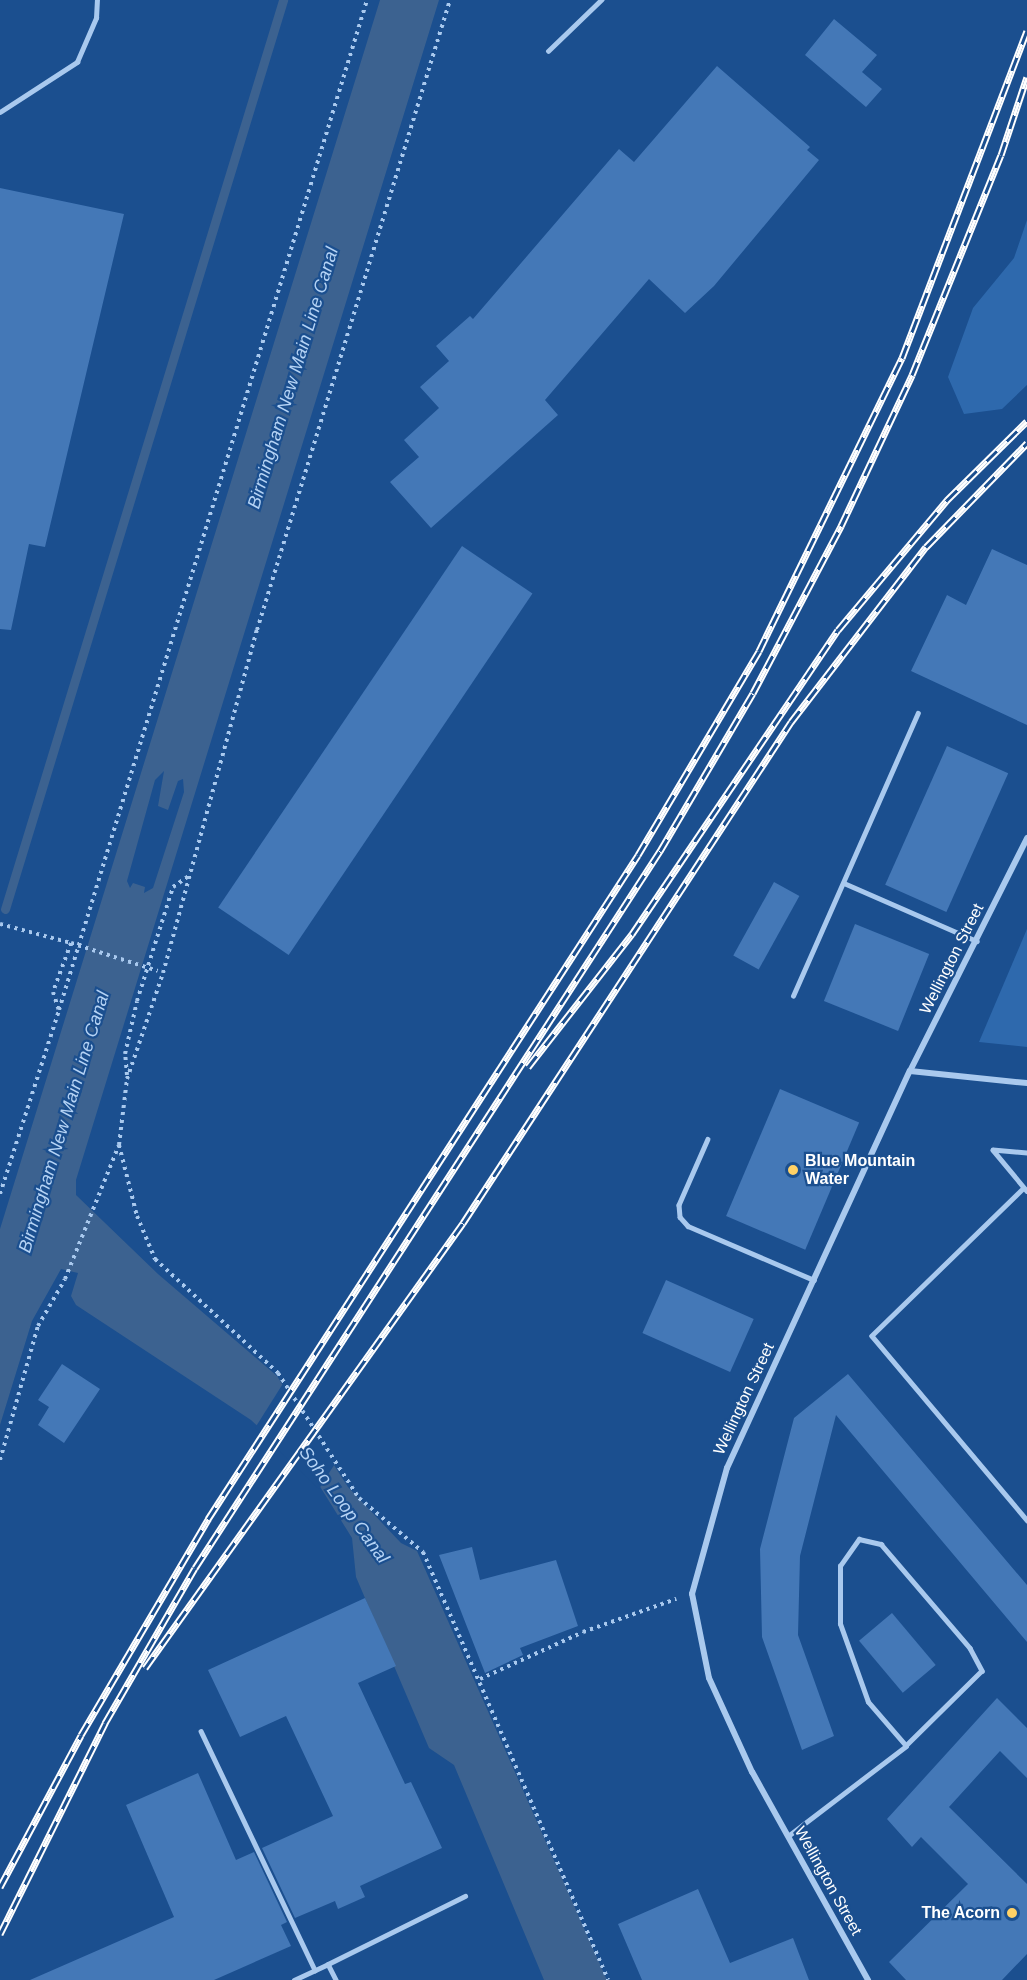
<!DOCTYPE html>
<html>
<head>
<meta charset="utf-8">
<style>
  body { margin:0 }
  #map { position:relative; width:1027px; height:1980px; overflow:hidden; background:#1b4f8f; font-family:Helvetica,sans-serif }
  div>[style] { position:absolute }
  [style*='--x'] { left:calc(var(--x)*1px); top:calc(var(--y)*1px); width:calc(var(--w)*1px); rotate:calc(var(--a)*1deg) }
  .green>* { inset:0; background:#2e69ad }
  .water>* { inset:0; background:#3c6290 }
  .pier>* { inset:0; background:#1b4f8f }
  .stream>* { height:9px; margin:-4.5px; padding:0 4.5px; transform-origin:4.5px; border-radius:4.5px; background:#3c6290 }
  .building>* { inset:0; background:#4478b7; transform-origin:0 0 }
  .path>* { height:4px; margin-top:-2px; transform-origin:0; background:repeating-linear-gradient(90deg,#a9c9ee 0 3px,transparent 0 7.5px) }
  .lane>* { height:4.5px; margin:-2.25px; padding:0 2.25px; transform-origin:2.25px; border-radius:2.25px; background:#a9c9ee }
  .street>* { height:6px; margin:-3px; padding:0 3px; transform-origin:3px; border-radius:3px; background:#a9c9ee }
  .rail>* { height:7px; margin-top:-3.5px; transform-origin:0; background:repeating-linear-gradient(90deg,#1b4f8f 0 14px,#fff 0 28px); box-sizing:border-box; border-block:2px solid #fff }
  .path-bridge>* { height:4px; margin-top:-2px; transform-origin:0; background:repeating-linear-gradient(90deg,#a9c9ee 0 3px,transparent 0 7.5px) }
  .dots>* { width:16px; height:16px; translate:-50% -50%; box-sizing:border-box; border:3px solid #1b4f8f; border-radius:50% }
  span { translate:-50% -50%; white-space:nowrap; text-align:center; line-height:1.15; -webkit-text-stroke:4.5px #1b4f8f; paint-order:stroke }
  .street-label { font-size:16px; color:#fff }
  .poi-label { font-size:16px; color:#fff; font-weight:700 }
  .left { translate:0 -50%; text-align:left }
  .right { translate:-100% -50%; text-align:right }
  .water-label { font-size:18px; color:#b5d3f5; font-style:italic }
</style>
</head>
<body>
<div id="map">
  <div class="green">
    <i style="clip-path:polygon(1027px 220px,1027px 385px,1002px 409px,964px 414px,948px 377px,973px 308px,1014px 258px)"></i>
    <i style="clip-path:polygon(1027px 929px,1027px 1047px,979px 1042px)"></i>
  </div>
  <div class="water">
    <i style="clip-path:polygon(evenodd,380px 0,439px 0,76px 1180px,76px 1195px,158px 1274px,277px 1376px,348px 1487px,401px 1543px,417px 1551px,607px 1980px,544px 1980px,454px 1765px,429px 1748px,356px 1577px,352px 1538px,319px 1485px,251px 1420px,76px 1305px,71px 1296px,78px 1273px,61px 1269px,32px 1321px,0 1425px,0 1229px,380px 0,164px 771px,158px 806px,168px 810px,178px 781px,183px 779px,184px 792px,153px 888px,144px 893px,145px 887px,133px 883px,130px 888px,127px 881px,155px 780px,164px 771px)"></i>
  </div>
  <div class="pier">
    <i style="clip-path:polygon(284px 1382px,336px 1462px,319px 1489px,255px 1428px)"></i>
  </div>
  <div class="stream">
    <i style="--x:5;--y:909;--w:951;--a:-72.99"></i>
  </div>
  <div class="building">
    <i style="clip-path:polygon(834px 19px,877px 55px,862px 72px,882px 89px,866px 107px,805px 55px)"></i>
    <i style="clip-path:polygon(717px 66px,810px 147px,807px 150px,819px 160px,714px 286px,685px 313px,649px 279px,545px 400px,558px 415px,431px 528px,390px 482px,419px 457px,404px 440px,439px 408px,420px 387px,449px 361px,436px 346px,470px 316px,473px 319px,619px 149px,634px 162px)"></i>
    <i style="clip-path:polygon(0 188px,124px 214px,45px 547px,29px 544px,11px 630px,0 629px)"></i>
    <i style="left:462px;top:546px;width:85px;height:436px;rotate:34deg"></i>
    <i style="clip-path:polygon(992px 549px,1027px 565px,1027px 725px,911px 671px,947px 595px,966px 605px)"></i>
    <i style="left:947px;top:746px;width:67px;height:152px;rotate:24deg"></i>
    <i style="left:774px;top:882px;width:29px;height:84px;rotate:29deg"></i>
    <i style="left:855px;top:924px;width:80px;height:83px;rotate:22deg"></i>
    <i style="left:780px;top:1089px;width:86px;height:138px;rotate:23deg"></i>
    <i style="left:666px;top:1280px;width:96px;height:58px;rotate:24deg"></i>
    <i style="clip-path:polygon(62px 1364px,100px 1389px,64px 1443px,38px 1425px,49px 1407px,38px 1400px)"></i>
    <i style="clip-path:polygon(848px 1374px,1027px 1585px,1027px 1642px,836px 1415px,800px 1556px,798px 1635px,834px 1736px,802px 1750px,762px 1637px,760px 1549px,794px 1418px)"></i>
    <i style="clip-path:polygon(472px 1547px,480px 1580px,556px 1560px,578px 1626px,520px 1648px,523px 1655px,485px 1673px,439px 1555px)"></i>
    <i style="clip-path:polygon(365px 1598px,396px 1666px,358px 1683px,405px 1784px,411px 1782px,442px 1848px,360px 1886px,365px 1897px,338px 1909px,335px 1901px,295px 1918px,262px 1848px,333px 1816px,286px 1716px,240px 1737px,208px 1670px)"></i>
    <i style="left:892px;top:1613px;width:68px;height:43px;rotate:50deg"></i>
    <i style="clip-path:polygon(997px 1698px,1027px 1728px,1027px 1778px,1000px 1751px,949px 1807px,1027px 1884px,1027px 1954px,1002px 1980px,906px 1980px,889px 1962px,968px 1884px,921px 1837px,912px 1847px,887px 1819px)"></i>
    <i style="clip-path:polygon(198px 1773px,236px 1860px,254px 1852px,287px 1922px,281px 1925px,291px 1946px,214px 1980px,30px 1980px,174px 1917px,126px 1805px)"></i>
    <i style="clip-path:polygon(698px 1889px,730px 1963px,793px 1938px,809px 1980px,642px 1980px,618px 1924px)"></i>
  </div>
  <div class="path">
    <i style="--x:0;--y:924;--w:73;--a:15"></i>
    <i style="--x:71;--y:943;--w:52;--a:110.2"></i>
    <i style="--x:53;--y:992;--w:19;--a:72"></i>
    <i style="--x:59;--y:1010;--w:1056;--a:-73.04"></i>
    <i style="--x:127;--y:1075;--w:21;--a:-95"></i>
    <i style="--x:125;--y:1054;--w:54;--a:-77.2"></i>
    <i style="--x:137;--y:1001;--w:120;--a:-72.5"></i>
    <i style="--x:173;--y:887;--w:19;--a:-35"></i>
    <i style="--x:119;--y:1145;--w:73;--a:75.8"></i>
    <i style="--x:137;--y:1216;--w:47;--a:67.3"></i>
    <i style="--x:155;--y:1259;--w:168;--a:42.8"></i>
    <i style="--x:278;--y:1373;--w:149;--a:57.1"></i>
    <i style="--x:359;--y:1498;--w:84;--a:40.2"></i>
    <i style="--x:423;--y:1552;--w:466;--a:66.6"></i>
    <i style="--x:0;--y:1194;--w:193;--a:-72.2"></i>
    <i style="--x:0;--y:1460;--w:139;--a:-74.2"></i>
    <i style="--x:38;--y:1326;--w:54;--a:-60.1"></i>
    <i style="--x:65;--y:1279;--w:144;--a:-68.1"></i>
    <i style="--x:119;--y:1145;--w:66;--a:-83.1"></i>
    <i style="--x:127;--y:1079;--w:112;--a:-71.2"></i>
    <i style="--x:163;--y:973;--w:356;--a:-74.7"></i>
    <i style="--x:257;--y:630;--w:659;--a:-72.97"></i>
    <i style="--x:480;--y:1679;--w:113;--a:-24.5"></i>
    <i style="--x:583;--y:1632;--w:99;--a:-19.5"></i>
  </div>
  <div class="lane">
    <i style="--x:548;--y:51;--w:74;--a:-43.9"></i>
    <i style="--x:0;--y:112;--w:92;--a:-33"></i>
    <i style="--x:77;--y:62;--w:48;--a:-66.6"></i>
    <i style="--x:96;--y:18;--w:18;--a:-87"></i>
    <i style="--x:844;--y:883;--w:145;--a:23.6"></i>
    <i style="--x:793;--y:996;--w:309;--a:-66.2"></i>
    <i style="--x:708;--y:1139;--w:72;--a:113.7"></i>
    <i style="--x:679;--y:1205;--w:12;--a:85"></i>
    <i style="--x:680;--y:1217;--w:12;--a:48"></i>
    <i style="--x:688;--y:1226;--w:137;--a:23.2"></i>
    <i style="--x:1027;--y:1153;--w:34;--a:-175"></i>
    <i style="--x:993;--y:1150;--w:53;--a:50.3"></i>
    <i style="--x:1024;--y:1188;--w:212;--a:135.8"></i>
    <i style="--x:872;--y:1336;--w:241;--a:49.9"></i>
    <i style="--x:201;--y:1731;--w:265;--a:64.5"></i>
    <i style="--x:788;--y:1836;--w:148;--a:-37.3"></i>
    <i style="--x:906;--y:1746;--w:58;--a:-130.8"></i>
    <i style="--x:868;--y:1702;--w:83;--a:-109.7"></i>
    <i style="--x:840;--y:1624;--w:58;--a:-90"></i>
    <i style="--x:840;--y:1566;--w:33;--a:-55"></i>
    <i style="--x:859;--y:1539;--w:23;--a:13"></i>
    <i style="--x:881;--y:1544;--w:137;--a:49.4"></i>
    <i style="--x:970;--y:1648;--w:26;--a:62"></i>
    <i style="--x:982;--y:1671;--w:107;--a:135.4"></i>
    <i style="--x:328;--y:1964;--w:153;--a:-26.4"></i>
    <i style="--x:294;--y:1980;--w:38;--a:-25"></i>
    <i style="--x:328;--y:1964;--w:18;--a:63"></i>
  </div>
  <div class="street">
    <i style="--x:910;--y:1071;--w:118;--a:5.9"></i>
    <i style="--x:868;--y:1980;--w:238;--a:-119.1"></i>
    <i style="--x:752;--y:1772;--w:103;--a:-114.6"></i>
    <i style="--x:709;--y:1678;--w:86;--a:-101.4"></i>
    <i style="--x:692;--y:1594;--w:131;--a:-74.5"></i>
    <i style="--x:727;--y:1468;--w:437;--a:-65.3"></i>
    <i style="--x:910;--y:1071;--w:261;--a:-63.3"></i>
  </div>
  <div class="rail">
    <i style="--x:528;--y:1067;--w:169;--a:-52"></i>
    <i style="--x:632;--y:934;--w:367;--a:-55.9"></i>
    <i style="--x:838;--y:630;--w:170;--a:-50"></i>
    <i style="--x:947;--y:500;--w:112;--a:-44.6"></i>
    <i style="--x:145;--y:1668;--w:547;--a:-54.45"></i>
    <i style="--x:463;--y:1223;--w:599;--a:-56.79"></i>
    <i style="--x:791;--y:722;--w:221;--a:-52.4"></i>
    <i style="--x:926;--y:547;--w:145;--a:-45.8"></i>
    <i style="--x:0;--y:1887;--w:172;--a:-61.9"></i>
    <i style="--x:81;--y:1735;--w:251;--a:-59.5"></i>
    <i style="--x:208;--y:1519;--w:791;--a:-57.07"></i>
    <i style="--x:638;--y:855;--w:237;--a:-59.3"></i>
    <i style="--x:759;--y:651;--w:326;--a:-64"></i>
    <i style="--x:902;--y:358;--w:350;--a:-69.1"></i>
    <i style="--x:0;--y:1934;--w:236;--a:-63.5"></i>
    <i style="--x:105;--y:1723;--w:179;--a:-59.9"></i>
    <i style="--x:195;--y:1568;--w:855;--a:-57.04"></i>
    <i style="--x:660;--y:851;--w:183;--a:-59.5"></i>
    <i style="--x:753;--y:693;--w:189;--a:-62.2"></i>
    <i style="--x:841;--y:526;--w:167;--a:-64.8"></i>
    <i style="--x:912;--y:375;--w:237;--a:-68"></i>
    <i style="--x:1001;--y:155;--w:82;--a:-71.6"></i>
  </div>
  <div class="path-bridge">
    <i style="--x:71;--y:943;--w:91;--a:17.8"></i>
  </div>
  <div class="dots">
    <i style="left:793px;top:1170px;background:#ffd166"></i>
    <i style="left:1012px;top:1913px;background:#ffd166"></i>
  </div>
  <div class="street-label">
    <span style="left:952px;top:959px;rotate:-63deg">Wellington Street</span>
    <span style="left:744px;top:1399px;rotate:-65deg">Wellington Street</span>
    <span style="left:828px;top:1881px;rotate:61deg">Wellington Street</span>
  </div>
  <div class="poi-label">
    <span class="left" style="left:805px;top:1170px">Blue Mountain<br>Water</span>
    <span class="right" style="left:1000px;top:1913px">The Acorn</span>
  </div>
  <div class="water-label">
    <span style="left:293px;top:378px;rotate:-73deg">Birmingham New Main Line Canal</span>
    <span style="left:64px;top:1122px;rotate:-73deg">Birmingham New Main Line Canal</span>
    <span style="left:344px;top:1505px;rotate:54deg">Soho Loop Canal</span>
  </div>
</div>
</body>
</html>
